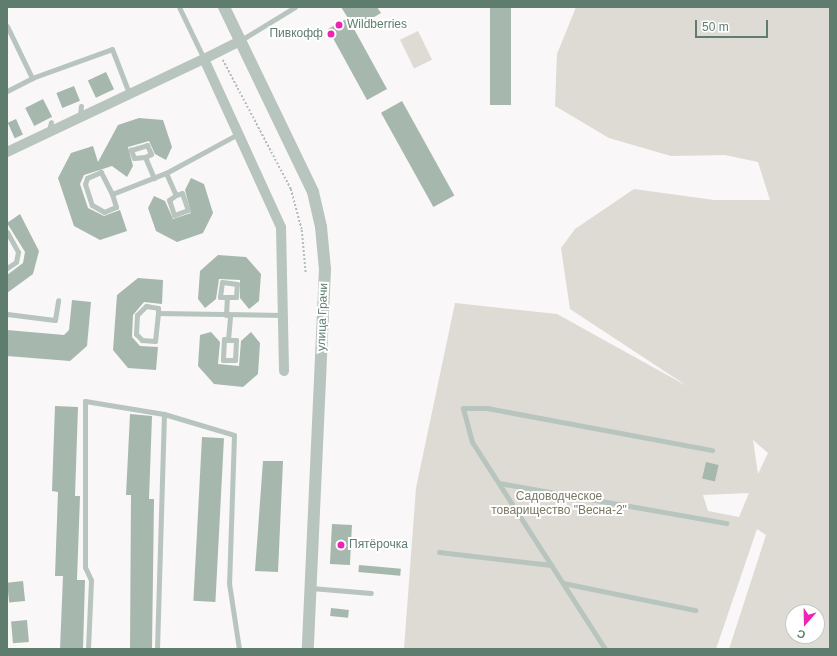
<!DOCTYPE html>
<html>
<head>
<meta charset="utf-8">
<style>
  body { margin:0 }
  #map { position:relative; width:837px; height:656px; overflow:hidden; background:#f9f7f7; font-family:Arial,sans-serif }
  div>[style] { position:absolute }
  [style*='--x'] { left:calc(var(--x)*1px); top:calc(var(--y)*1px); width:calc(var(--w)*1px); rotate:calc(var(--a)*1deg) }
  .green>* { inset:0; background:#dedbd5; transform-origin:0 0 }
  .building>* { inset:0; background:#a6b7ae; transform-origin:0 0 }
  .path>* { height:1.5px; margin-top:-0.75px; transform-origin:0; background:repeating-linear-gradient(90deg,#b4bdb8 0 2px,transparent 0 4px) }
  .service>* { height:5px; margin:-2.5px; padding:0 2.5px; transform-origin:2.5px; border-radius:2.5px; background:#b8c4be }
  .minor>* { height:10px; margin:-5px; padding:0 5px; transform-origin:5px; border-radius:5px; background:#b8c4be }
  .tertiary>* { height:12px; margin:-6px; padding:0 6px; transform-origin:6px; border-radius:6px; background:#b8c4be }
  .dots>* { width:11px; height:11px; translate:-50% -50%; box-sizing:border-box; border:2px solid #fff; border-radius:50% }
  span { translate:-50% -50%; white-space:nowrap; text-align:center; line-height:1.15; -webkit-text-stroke:4px #fff; paint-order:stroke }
  .poi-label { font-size:12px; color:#5e7d6e }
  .left { translate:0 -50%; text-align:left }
  .right { translate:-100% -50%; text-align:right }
  .street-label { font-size:12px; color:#5e7d6e }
  .park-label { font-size:12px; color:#7a7762 }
  .frame { position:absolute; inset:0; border:8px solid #5e7d6e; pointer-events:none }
  .north { position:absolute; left:785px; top:604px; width:40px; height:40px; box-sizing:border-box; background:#fff; border:1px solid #bfcbc5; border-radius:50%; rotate:200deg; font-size:11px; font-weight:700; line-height:16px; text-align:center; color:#5e7d6e }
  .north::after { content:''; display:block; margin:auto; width:14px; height:18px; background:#ec23b4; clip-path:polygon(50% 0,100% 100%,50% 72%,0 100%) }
  .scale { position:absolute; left:695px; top:20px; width:73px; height:18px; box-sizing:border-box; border:2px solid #5e7d6e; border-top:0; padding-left:5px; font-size:12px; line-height:14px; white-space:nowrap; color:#5e7d6e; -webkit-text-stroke:3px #fff; paint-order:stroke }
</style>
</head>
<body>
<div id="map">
  <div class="green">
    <i style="clip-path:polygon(evenodd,576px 7px,830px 7px,830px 649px,729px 649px,766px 535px,757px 529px,716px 649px,404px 649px,416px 488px,455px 303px,557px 314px,687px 386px,570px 309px,561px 248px,575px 229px,634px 189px,714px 200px,770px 200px,758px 162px,725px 155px,671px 156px,609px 138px,555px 106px,557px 54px,576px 7px,753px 440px,768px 453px,758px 474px,753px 440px,576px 7px,749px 493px,739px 517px,708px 511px,703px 495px,749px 493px,576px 7px,793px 612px,817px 612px,817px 636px,793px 636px,793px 612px)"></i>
    <i style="left:418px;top:31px;width:32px;height:20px;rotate:64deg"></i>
  </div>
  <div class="building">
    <i style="clip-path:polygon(341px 7px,377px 7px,381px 13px,354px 29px,387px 89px,367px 100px,328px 29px,348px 18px)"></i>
    <i style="left:490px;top:7px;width:21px;height:98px"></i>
    <i style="left:106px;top:72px;width:19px;height:20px;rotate:65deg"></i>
    <i style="left:74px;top:86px;width:16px;height:19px;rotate:68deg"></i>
    <i style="left:43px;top:99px;width:20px;height:20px;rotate:63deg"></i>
    <i style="left:402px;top:101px;width:108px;height:24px;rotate:61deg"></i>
    <i style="clip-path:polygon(139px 118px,163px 120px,172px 147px,166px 160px,155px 154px,149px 141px,128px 147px,133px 166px,127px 177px,112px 166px,84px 175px,80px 184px,88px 208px,104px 216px,120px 210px,127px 231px,100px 240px,74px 226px,58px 178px,71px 153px,93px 146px,98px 162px,118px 125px)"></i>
    <i style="left:16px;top:119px;width:17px;height:9px;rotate:66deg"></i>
    <i style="clip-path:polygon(191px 178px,204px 184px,213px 213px,203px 233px,177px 242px,156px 231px,148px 208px,154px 196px,165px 201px,173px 219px,191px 213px,185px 190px)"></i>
    <i style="clip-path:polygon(20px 214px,39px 251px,33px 274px,7px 293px,7px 275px,23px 263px,25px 252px,7px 223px)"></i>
    <i style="clip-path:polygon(218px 255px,246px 257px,261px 274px,259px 301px,249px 309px,240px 298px,240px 280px,219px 279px,216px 299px,205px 308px,198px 299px,200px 271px)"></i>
    <i style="clip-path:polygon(138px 278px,163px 280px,162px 304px,144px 302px,133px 315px,132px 337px,140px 346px,158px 347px,156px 370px,128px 368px,113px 350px,117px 295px)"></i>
    <i style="clip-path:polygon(72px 300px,91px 302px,87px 346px,70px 361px,7px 356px,7px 330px,64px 335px,69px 330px)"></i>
    <i style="clip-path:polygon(211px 332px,220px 342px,218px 364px,239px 366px,241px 341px,251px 332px,260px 343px,258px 374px,243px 387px,214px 384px,198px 366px,200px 335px)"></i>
    <i style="clip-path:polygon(55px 406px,78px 407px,75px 496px,80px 496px,77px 580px,85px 580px,83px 649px,60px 649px,63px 576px,55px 576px,58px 492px,52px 491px)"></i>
    <i style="clip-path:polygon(130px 414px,152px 416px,149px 499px,154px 499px,152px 649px,130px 649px,131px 495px,126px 495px)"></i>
    <i style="left:202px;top:437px;width:22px;height:164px;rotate:3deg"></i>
    <i style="clip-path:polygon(263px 461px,283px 461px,278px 572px,255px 571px)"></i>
    <i style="left:706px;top:462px;width:13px;height:17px;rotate:13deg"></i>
    <i style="left:332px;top:524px;width:20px;height:40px;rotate:3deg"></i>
    <i style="left:359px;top:565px;width:42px;height:7px;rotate:5deg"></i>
    <i style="left:23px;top:581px;width:20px;height:16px;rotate:84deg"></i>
    <i style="left:331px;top:608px;width:18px;height:8px;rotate:6deg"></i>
    <i style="left:27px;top:620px;width:22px;height:16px;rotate:85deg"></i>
  </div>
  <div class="path">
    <i style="--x:223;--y:60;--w:146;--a:62.2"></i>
    <i style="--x:291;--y:189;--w:42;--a:75"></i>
    <i style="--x:302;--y:230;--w:44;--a:84.8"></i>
  </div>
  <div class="service">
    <i style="--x:179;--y:7;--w:58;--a:64.3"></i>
    <i style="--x:7;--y:26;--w:58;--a:64.3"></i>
    <i style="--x:32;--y:78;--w:85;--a:-19.9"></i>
    <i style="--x:112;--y:49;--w:47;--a:68.9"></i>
    <i style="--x:241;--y:40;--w:63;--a:-31.4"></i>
    <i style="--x:7;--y:91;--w:28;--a:-27"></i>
    <i style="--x:80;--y:115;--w:9;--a:-84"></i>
    <i style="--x:49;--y:130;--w:8;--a:-76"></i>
    <i style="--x:145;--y:157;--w:11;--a:175"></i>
    <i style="--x:134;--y:158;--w:9;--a:-111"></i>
    <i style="--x:131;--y:150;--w:17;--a:-17"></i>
    <i style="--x:147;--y:145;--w:10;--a:66"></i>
    <i style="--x:151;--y:154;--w:7;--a:153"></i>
    <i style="--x:145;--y:157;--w:23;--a:67"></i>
    <i style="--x:166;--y:173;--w:24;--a:66"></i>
    <i style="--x:176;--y:195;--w:6;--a:-18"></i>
    <i style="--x:182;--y:193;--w:18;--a:71"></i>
    <i style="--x:188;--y:210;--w:15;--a:160"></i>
    <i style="--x:174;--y:215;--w:16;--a:-108"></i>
    <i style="--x:169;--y:200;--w:9;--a:-36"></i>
    <i style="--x:112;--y:194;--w:25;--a:-117"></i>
    <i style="--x:101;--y:172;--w:15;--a:157"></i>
    <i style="--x:87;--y:178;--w:6;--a:108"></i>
    <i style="--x:85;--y:184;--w:22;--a:72"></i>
    <i style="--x:92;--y:205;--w:14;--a:30"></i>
    <i style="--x:104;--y:212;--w:13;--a:-23"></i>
    <i style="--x:116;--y:207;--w:14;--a:-107"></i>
    <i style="--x:112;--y:194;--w:58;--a:-21.3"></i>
    <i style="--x:166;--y:173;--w:80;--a:-28.5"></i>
    <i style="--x:7;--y:232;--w:23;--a:61"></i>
    <i style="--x:18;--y:252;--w:10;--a:101"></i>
    <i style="--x:16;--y:262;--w:11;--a:146"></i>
    <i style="--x:158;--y:313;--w:28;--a:96"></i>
    <i style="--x:155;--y:341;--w:13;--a:-176"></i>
    <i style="--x:142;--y:340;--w:8;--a:-135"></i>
    <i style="--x:136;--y:334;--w:19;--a:-87"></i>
    <i style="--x:137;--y:315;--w:13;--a:-45"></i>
    <i style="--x:146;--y:306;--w:12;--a:9"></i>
    <i style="--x:158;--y:308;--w:5;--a:90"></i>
    <i style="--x:158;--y:313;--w:126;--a:0.9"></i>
    <i style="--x:7;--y:314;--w:48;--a:7.1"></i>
    <i style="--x:55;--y:320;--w:20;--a:-81"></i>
    <i style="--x:226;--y:315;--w:18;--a:-87"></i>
    <i style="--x:227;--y:297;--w:9;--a:0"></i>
    <i style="--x:236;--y:297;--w:13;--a:-86"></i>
    <i style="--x:237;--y:284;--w:15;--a:-172"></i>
    <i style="--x:222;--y:282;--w:15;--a:98"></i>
    <i style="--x:220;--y:297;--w:7;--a:0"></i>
    <i style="--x:228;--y:340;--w:4;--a:-166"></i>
    <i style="--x:224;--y:339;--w:21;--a:93"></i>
    <i style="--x:223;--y:360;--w:12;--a:0"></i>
    <i style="--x:235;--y:360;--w:20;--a:-87"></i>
    <i style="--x:236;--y:340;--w:8;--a:180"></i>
    <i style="--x:228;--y:340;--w:24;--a:-85"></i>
    <i style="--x:499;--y:483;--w:231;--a:10"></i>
    <i style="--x:439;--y:552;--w:113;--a:6.6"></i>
    <i style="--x:563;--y:583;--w:135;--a:11.6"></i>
    <i style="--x:311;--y:588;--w:60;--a:4.8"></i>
    <i style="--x:88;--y:649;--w:69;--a:-87.5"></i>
    <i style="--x:91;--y:580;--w:14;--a:-115"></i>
    <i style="--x:85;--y:567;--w:166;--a:-90"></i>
    <i style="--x:85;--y:401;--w:80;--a:9.3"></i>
    <i style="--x:164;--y:414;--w:73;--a:16.7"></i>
    <i style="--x:234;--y:435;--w:148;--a:91.9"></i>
    <i style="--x:229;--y:583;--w:67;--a:81.4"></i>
    <i style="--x:157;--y:649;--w:235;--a:-88.3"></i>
    <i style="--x:605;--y:649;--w:246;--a:-122.7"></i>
    <i style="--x:472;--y:442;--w:35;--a:-105"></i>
    <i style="--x:463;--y:408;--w:24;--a:0"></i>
    <i style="--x:487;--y:408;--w:229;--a:10.6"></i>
  </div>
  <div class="minor">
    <i style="--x:240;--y:41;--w:40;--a:153.4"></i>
    <i style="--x:204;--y:59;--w:185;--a:65.4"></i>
    <i style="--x:281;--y:227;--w:144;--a:88.8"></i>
    <i style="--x:7;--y:152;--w:218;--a:-25.3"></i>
  </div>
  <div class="tertiary">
    <i style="--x:224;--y:7;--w:205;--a:64.3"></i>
    <i style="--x:313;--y:192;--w:36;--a:77"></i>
    <i style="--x:321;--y:227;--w:42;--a:84.6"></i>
    <i style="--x:325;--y:269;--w:380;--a:92.6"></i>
  </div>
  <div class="dots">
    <i style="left:339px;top:25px;background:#ec23b4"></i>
    <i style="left:331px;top:34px;background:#ec23b4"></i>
    <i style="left:341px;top:545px;background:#ec23b4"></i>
  </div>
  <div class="poi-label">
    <span class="left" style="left:347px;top:25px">Wildberries</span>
    <span class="right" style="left:323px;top:34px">Пивкофф</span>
    <span class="left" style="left:349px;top:545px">Пятёрочка</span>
  </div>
  <div class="street-label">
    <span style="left:323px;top:317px;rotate:-88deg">улица Грачи</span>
  </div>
  <div class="park-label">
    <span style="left:559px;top:504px">Садоводческое<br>товарищество "Весна-2"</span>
  </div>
  <div class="frame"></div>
  <div class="north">С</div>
  <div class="scale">50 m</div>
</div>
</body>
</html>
